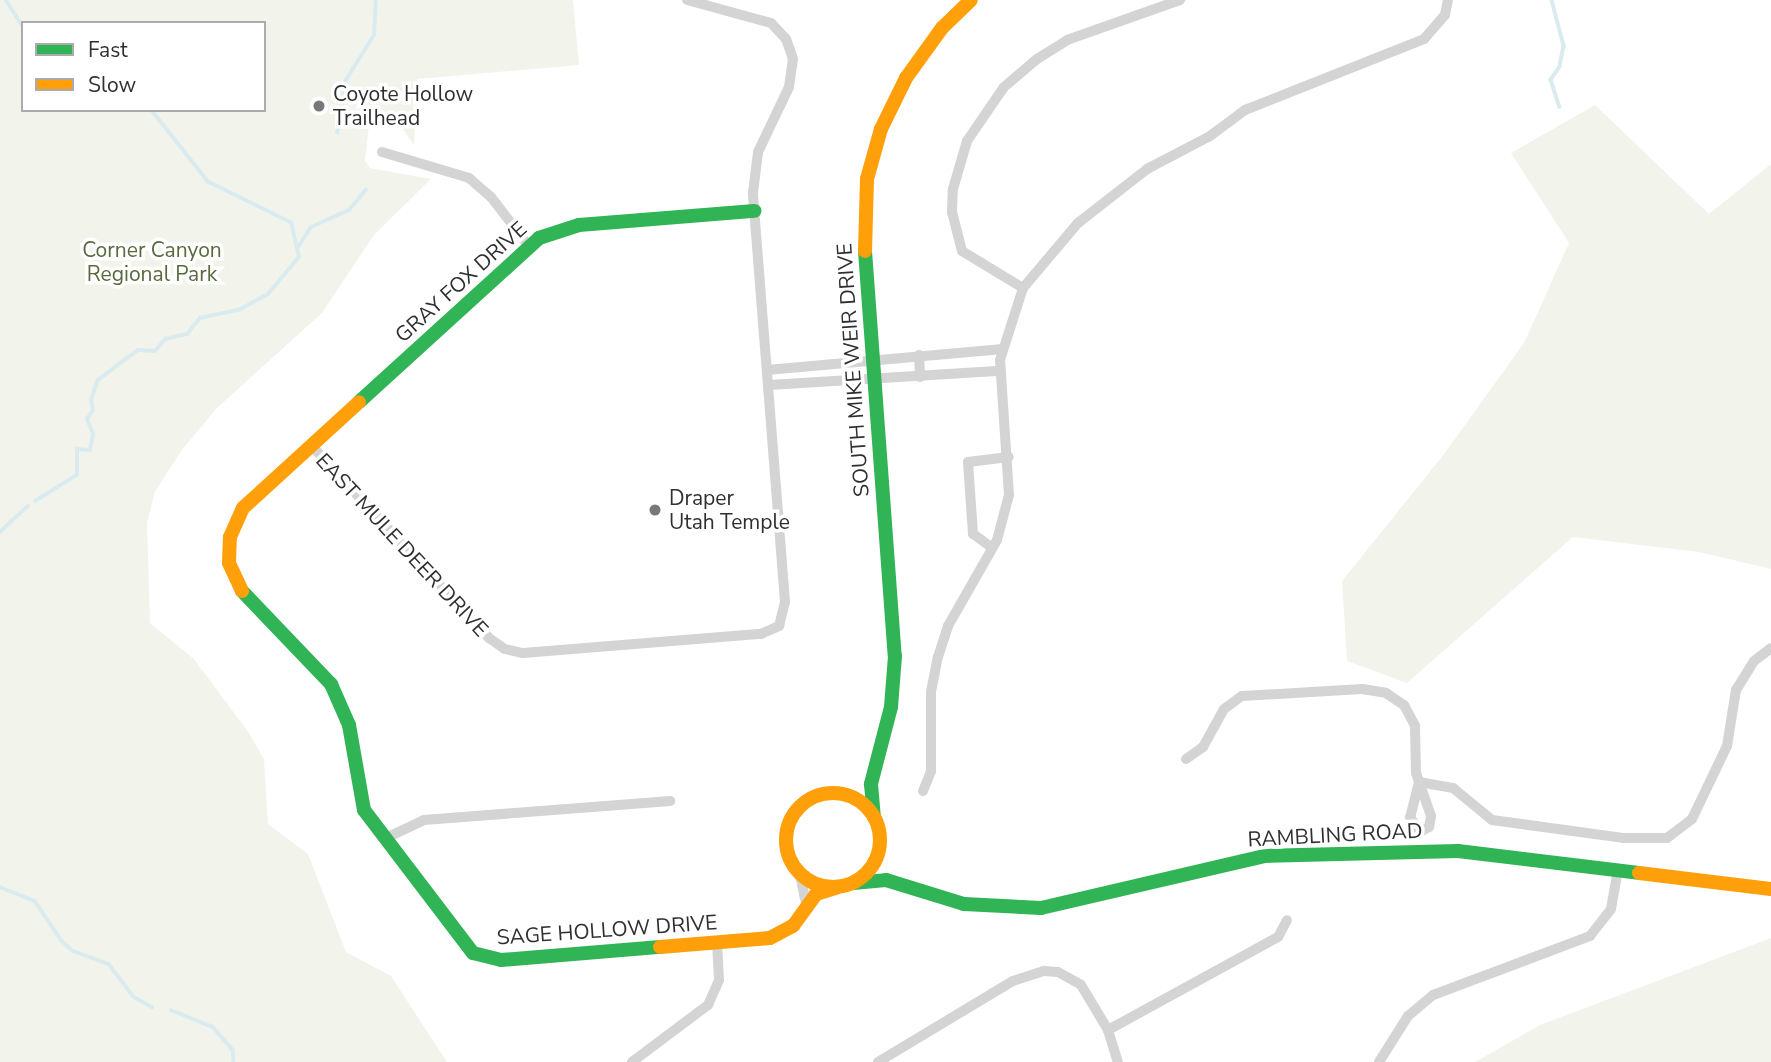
<!DOCTYPE html>
<html>
<head>
<meta charset="utf-8">
<style>
  body { margin:0 }
  #map { position:relative; width:1771px; height:1062px; overflow:hidden; background:#fff; font-family:"Nunito Sans",sans-serif }
  div>[style] { position:absolute }
  [style*='--x'] { left:calc(var(--x)*1px); top:calc(var(--y)*1px); width:calc(var(--w)*1px); rotate:calc(var(--a)*1deg) }
  .green>* { inset:0; background:#f2f4ec }
  .stream>* { height:3.5px; margin:-1.75px; padding:0 1.75px; transform-origin:1.75px; border-radius:1.75px; background:#daebf0 }
  .street>* { height:10px; margin:-5px; padding:0 5px; transform-origin:5px; border-radius:5px; background:#d4d4d4 }
  .fast>* { height:14px; margin:-7px; padding:0 7px; transform-origin:7px; border-radius:7px; background:#30b455 }
  .slow>* { height:14px; margin:-7px; padding:0 7px; transform-origin:7px; border-radius:7px; background:#ff9f0a }
  .slow>.ring { margin:-7px; padding:0; box-sizing:content-box; background:none; border:14px solid #ff9f0a; border-radius:50% }
  .dots>* { width:19px; height:19px; translate:-50% -50%; box-sizing:border-box; border:4px solid #fff; border-radius:50% }
  span { translate:-50% -50%; white-space:nowrap; text-align:center; line-height:1.15; -webkit-text-stroke:7px #fff; paint-order:stroke }
  .poi-label { font-size:21px; color:#2f2f2f }
  .left { translate:0 -50%; text-align:left }
  .park-label { font-size:21px; color:#59693e }
  .street-label { font-size:21px; color:#2f2f2f }
  .legend { position:absolute; left:21px; top:21px; width:245px; height:91px; box-sizing:border-box; background:#fff; border:2px solid #acacac; margin:0; padding:9px 12px; list-style:none; font-size:21px; color:#2f2f2f }
  .legend li { display:flex; align-items:center; gap:14px; height:35px }
  .legend b { width:35px; border:2px solid #acacac }
</style>
</head>
<body>
<div id="map">
  <div class="green">
    <i style="clip-path:polygon(evenodd,0 0,573px 0,579px 65px,417px 79px,414px 145px,397px 121px,376px 118px,369px 125px,365px 161px,370px 168px,431px 179px,374px 235px,322px 313px,217px 408px,181px 451px,155px 492px,147px 523px,150px 623px,194px 659px,249px 733px,264px 759px,268px 824px,308px 854px,346px 952px,391px 976px,447px 1062px,0 1062px,0 0,23px 23px,264px 23px,264px 110px,23px 110px,23px 23px)"></i>
    <i style="clip-path:polygon(1595px 105px,1709px 214px,1771px 164px,1771px 569px,1699px 552px,1573px 537px,1407px 683px,1347px 661px,1342px 581px,1444px 454px,1524px 343px,1569px 243px,1511px 153px)"></i>
    <i style="clip-path:polygon(1771px 938px,1771px 1062px,1475px 1062px,1540px 1025px)"></i>
  </div>
  <div class="stream">
    <i style="--x:6;--y:0;--w:31;--a:57"></i>
    <i style="--x:1552;--y:0;--w:48;--a:75.4"></i>
    <i style="--x:1564;--y:46;--w:21;--a:101"></i>
    <i style="--x:1560;--y:67;--w:16;--a:125"></i>
    <i style="--x:1551;--y:80;--w:28;--a:72"></i>
    <i style="--x:337;--y:133;--w:54;--a:-80.4"></i>
    <i style="--x:346;--y:80;--w:53;--a:-58.1"></i>
    <i style="--x:374;--y:35;--w:35;--a:-87"></i>
    <i style="--x:299;--y:246;--w:22;--a:-58"></i>
    <i style="--x:311;--y:227;--w:42;--a:-24.1"></i>
    <i style="--x:349;--y:210;--w:26;--a:-50"></i>
    <i style="--x:35;--y:501;--w:49;--a:-31.8"></i>
    <i style="--x:77;--y:475;--w:26;--a:-90"></i>
    <i style="--x:77;--y:449;--w:13;--a:4"></i>
    <i style="--x:90;--y:450;--w:16;--a:-79"></i>
    <i style="--x:93;--y:434;--w:16;--a:-112"></i>
    <i style="--x:87;--y:419;--w:11;--a:-56"></i>
    <i style="--x:93;--y:410;--w:10;--a:-101"></i>
    <i style="--x:91;--y:400;--w:21;--a:-71"></i>
    <i style="--x:98;--y:380;--w:50;--a:-36.9"></i>
    <i style="--x:138;--y:350;--w:17;--a:3"></i>
    <i style="--x:155;--y:351;--w:16;--a:-50"></i>
    <i style="--x:165;--y:339;--w:23;--a:-13"></i>
    <i style="--x:187;--y:334;--w:21;--a:-51"></i>
    <i style="--x:200;--y:318;--w:40;--a:-12"></i>
    <i style="--x:239;--y:310;--w:33;--a:-29"></i>
    <i style="--x:268;--y:294;--w:48;--a:-50"></i>
    <i style="--x:299;--y:257;--w:35;--a:-103"></i>
    <i style="--x:291;--y:223;--w:93;--a:-153.7"></i>
    <i style="--x:208;--y:182;--w:92;--a:-128.4"></i>
    <i style="--x:0;--y:532;--w:38;--a:-43"></i>
    <i style="--x:0;--y:887;--w:38;--a:22"></i>
    <i style="--x:35;--y:901;--w:48;--a:56"></i>
    <i style="--x:62;--y:941;--w:15;--a:42"></i>
    <i style="--x:73;--y:951;--w:38;--a:20"></i>
    <i style="--x:109;--y:964;--w:41;--a:52.9"></i>
    <i style="--x:134;--y:997;--w:21;--a:29"></i>
    <i style="--x:171;--y:1010;--w:45;--a:22"></i>
    <i style="--x:213;--y:1027;--w:30;--a:49"></i>
    <i style="--x:233;--y:1050;--w:12;--a:85"></i>
  </div>
  <div class="street">
    <i style="--x:382;--y:152;--w:91;--a:16.6"></i>
    <i style="--x:469;--y:178;--w:29;--a:41"></i>
    <i style="--x:491;--y:197;--w:61;--a:52.4"></i>
    <i style="--x:1023;--y:288;--w:71;--a:-148.8"></i>
    <i style="--x:962;--y:251;--w:40;--a:-104.4"></i>
    <i style="--x:952;--y:212;--w:23;--a:-88"></i>
    <i style="--x:953;--y:189;--w:50;--a:-73.7"></i>
    <i style="--x:967;--y:141;--w:65;--a:-55.6"></i>
    <i style="--x:1004;--y:87;--w:43;--a:-40.3"></i>
    <i style="--x:1037;--y:59;--w:36;--a:-32"></i>
    <i style="--x:1067;--y:40;--w:120;--a:-19.5"></i>
    <i style="--x:919;--y:355;--w:22;--a:87"></i>
    <i style="--x:767;--y:370;--w:237;--a:-5.1"></i>
    <i style="--x:769;--y:385;--w:232;--a:-3.5"></i>
    <i style="--x:311;--y:445;--w:263;--a:47.3"></i>
    <i style="--x:489;--y:638;--w:19;--a:35"></i>
    <i style="--x:505;--y:649;--w:18;--a:13"></i>
    <i style="--x:523;--y:653;--w:239;--a:-4.6"></i>
    <i style="--x:761;--y:634;--w:20;--a:-24"></i>
    <i style="--x:779;--y:626;--w:25;--a:-76"></i>
    <i style="--x:785;--y:602;--w:410;--a:-94.5"></i>
    <i style="--x:753;--y:193;--w:41;--a:-83"></i>
    <i style="--x:758;--y:152;--w:72;--a:-64.5"></i>
    <i style="--x:789;--y:87;--w:28;--a:-82"></i>
    <i style="--x:793;--y:59;--w:21;--a:-109"></i>
    <i style="--x:786;--y:39;--w:22;--a:-133"></i>
    <i style="--x:771;--y:23;--w:87;--a:-164.7"></i>
    <i style="--x:991;--y:547;--w:22;--a:-144"></i>
    <i style="--x:973;--y:534;--w:72;--a:-94"></i>
    <i style="--x:968;--y:462;--w:41;--a:-7"></i>
    <i style="--x:1186;--y:759;--w:21;--a:-35"></i>
    <i style="--x:1203;--y:747;--w:43;--a:-61.1"></i>
    <i style="--x:1224;--y:709;--w:22;--a:-36"></i>
    <i style="--x:1242;--y:696;--w:120;--a:-3.3"></i>
    <i style="--x:1362;--y:689;--w:24;--a:9"></i>
    <i style="--x:1386;--y:693;--w:22;--a:34"></i>
    <i style="--x:1404;--y:705;--w:24;--a:62"></i>
    <i style="--x:1415;--y:726;--w:47;--a:88.8"></i>
    <i style="--x:1416;--y:773;--w:46;--a:70.8"></i>
    <i style="--x:1431;--y:816;--w:11;--a:100"></i>
    <i style="--x:1429;--y:827;--w:10;--a:151"></i>
    <i style="--x:1419;--y:782;--w:35;--a:10"></i>
    <i style="--x:1453;--y:788;--w:50;--a:39.4"></i>
    <i style="--x:1492;--y:820;--w:132;--a:7.8"></i>
    <i style="--x:1623;--y:838;--w:44;--a:0"></i>
    <i style="--x:1667;--y:838;--w:31;--a:-37"></i>
    <i style="--x:1692;--y:819;--w:81;--a:-64.4"></i>
    <i style="--x:1727;--y:746;--w:57;--a:-80.9"></i>
    <i style="--x:1736;--y:690;--w:34;--a:-58"></i>
    <i style="--x:1754;--y:661;--w:21;--a:-37"></i>
    <i style="--x:1419;--y:782;--w:36;--a:104"></i>
    <i style="--x:1410;--y:817;--w:18;--a:56"></i>
    <i style="--x:923;--y:791;--w:22;--a:-68"></i>
    <i style="--x:931;--y:771;--w:79;--a:-90"></i>
    <i style="--x:931;--y:692;--w:36;--a:-79"></i>
    <i style="--x:938;--y:657;--w:33;--a:-72"></i>
    <i style="--x:948;--y:626;--w:99;--a:-60.3"></i>
    <i style="--x:997;--y:540;--w:47;--a:-75.1"></i>
    <i style="--x:1009;--y:495;--w:135;--a:-93.8"></i>
    <i style="--x:1000;--y:360;--w:76;--a:-72.3"></i>
    <i style="--x:1023;--y:288;--w:85;--a:-49.8"></i>
    <i style="--x:1078;--y:223;--w:88;--a:-38"></i>
    <i style="--x:1147;--y:169;--w:71;--a:-27.6"></i>
    <i style="--x:1210;--y:136;--w:44;--a:-36.6"></i>
    <i style="--x:1245;--y:110;--w:193;--a:-21.6"></i>
    <i style="--x:1424;--y:39;--w:32;--a:-49"></i>
    <i style="--x:1445;--y:15;--w:15;--a:-79"></i>
    <i style="--x:384;--y:839;--w:44;--a:-25.4"></i>
    <i style="--x:424;--y:820;--w:247;--a:-4.4"></i>
    <i style="--x:800;--y:875;--w:30;--a:78"></i>
    <i style="--x:1108;--y:1030;--w:194;--a:-28.7"></i>
    <i style="--x:1278;--y:937;--w:19;--a:-62"></i>
    <i style="--x:632;--y:1062;--w:95;--a:-36.9"></i>
    <i style="--x:708;--y:1005;--w:27;--a:-66"></i>
    <i style="--x:719;--y:980;--w:36;--a:-93"></i>
    <i style="--x:878;--y:1062;--w:157;--a:-31"></i>
    <i style="--x:1013;--y:981;--w:33;--a:-18"></i>
    <i style="--x:1044;--y:971;--w:14;--a:4"></i>
    <i style="--x:1058;--y:972;--w:26;--a:29"></i>
    <i style="--x:1081;--y:985;--w:52;--a:59"></i>
    <i style="--x:1108;--y:1030;--w:34;--a:73"></i>
    <i style="--x:1379;--y:1062;--w:54;--a:-57.8"></i>
    <i style="--x:1408;--y:1016;--w:33;--a:-40"></i>
    <i style="--x:1433;--y:995;--w:168;--a:-20.6"></i>
    <i style="--x:1590;--y:936;--w:34;--a:-52"></i>
    <i style="--x:1611;--y:909;--w:40;--a:-80"></i>
  </div>
  <div class="fast">
    <i style="--x:865;--y:251;--w:406;--a:85.8"></i>
    <i style="--x:895;--y:656;--w:51;--a:94.5"></i>
    <i style="--x:891;--y:707;--w:80;--a:104.6"></i>
    <i style="--x:871;--y:784;--w:32;--a:85"></i>
    <i style="--x:359;--y:402;--w:244;--a:-42.3"></i>
    <i style="--x:539;--y:238;--w:42;--a:-18"></i>
    <i style="--x:579;--y:225;--w:176;--a:-4.6"></i>
    <i style="--x:242;--y:591;--w:129;--a:46.3"></i>
    <i style="--x:331;--y:684;--w:45;--a:66.3"></i>
    <i style="--x:349;--y:725;--w:86;--a:80"></i>
    <i style="--x:364;--y:810;--w:180;--a:52.7"></i>
    <i style="--x:473;--y:953;--w:29;--a:14"></i>
    <i style="--x:501;--y:960;--w:160;--a:-4.7"></i>
    <i style="--x:853;--y:883;--w:33;--a:-5"></i>
    <i style="--x:886;--y:880;--w:82;--a:17.1"></i>
    <i style="--x:964;--y:904;--w:77;--a:3"></i>
    <i style="--x:1041;--y:908;--w:229;--a:-13.1"></i>
    <i style="--x:1264;--y:856;--w:194;--a:-1.5"></i>
    <i style="--x:1458;--y:851;--w:182;--a:6.9"></i>
  </div>
  <div class="slow">
    <i style="--x:865;--y:251;--w:72;--a:-88.4"></i>
    <i style="--x:867;--y:179;--w:52;--a:-74.4"></i>
    <i style="--x:881;--y:129;--w:57;--a:-63.9"></i>
    <i style="--x:906;--y:78;--w:62;--a:-54.2"></i>
    <i style="--x:942;--y:28;--w:40;--a:-44"></i>
    <i style="--x:242;--y:591;--w:31;--a:-115"></i>
    <i style="--x:229;--y:563;--w:26;--a:-88"></i>
    <i style="--x:230;--y:537;--w:32;--a:-66"></i>
    <i style="--x:243;--y:508;--w:157;--a:-42.4"></i>
    <i class="ring" style="left:786px;top:793px;width:80px;height:80px"></i>
    <i style="--x:1639;--y:873;--w:133;--a:6.9"></i>
    <i style="--x:660;--y:947;--w:110;--a:-4.7"></i>
    <i style="--x:770;--y:938;--w:26;--a:-28"></i>
    <i style="--x:793;--y:926;--w:39;--a:-54"></i>
    <i style="--x:816;--y:894;--w:21;--a:-17"></i>
  </div>
  <div class="dots">
    <i style="left:319px;top:106px;background:#787878"></i>
    <i style="left:655px;top:510px;background:#787878"></i>
  </div>
  <div class="poi-label">
    <span class="left" style="left:333px;top:106px">Coyote Hollow<br>Trailhead</span>
    <span class="left" style="left:669px;top:510px">Draper<br>Utah Temple</span>
  </div>
  <div class="park-label">
    <span style="left:152px;top:262px">Corner Canyon<br>Regional Park</span>
  </div>
  <div class="street-label">
    <span style="left:461px;top:282px;rotate:-42deg">GRAY FOX DRIVE</span>
    <span style="left:853px;top:370px;rotate:-94deg">SOUTH MIKE WEIR DRIVE</span>
    <span style="left:402px;top:545px;rotate:47deg">EAST MULE DEER DRIVE</span>
    <span style="left:1335px;top:835px;rotate:-3deg">RAMBLING ROAD</span>
    <span style="left:607px;top:930px;rotate:-4deg">SAGE HOLLOW DRIVE</span>
  </div>
  <ul class="legend">
  <li><b style="height:9px;background:#30b455"></b>Fast</li>
  <li><b style="height:9px;background:#ff9f0a"></b>Slow</li>
  </ul>
</div>
</body>
</html>
